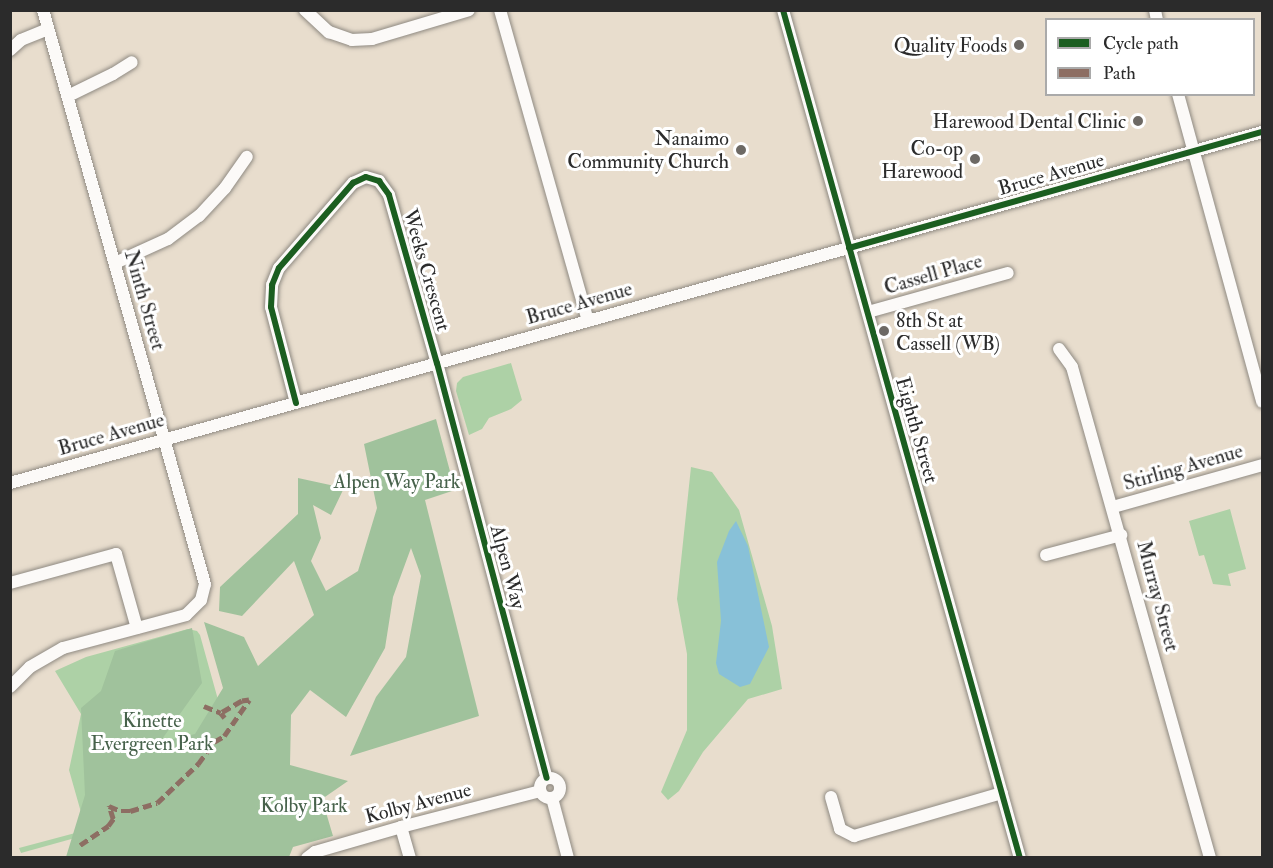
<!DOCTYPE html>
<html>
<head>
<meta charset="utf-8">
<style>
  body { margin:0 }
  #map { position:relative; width:1273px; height:868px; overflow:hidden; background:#e8ddcd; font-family:"IM FELL Double Pica",serif }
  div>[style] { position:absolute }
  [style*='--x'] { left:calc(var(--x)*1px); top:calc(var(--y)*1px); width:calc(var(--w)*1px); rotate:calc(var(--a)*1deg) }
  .green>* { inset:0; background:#add1a6 }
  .forest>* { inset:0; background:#a0c29c }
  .water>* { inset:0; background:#88c1d8 }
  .roads { filter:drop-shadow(0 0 2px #8f8a82) drop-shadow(0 0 2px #8f8a82) }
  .minor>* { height:12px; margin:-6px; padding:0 6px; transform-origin:6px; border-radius:6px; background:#fcfaf8 }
  .minor>.ring { margin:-6px; padding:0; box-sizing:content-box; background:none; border:12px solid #fcfaf8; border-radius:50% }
  .quiet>* { height:4.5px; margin-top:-2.25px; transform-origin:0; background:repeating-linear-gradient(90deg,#8d6e63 0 9px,transparent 0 13.5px) }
  .cycleway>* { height:6px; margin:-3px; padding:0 3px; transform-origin:3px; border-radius:3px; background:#1b5e20 }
  .dots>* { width:16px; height:16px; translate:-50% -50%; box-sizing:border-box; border:3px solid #fff; border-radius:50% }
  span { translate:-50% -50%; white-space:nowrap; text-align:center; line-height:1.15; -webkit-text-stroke:6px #fff; paint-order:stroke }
  .poi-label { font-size:20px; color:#2b2b2b }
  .right { translate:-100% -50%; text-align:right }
  .left { translate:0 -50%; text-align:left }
  .street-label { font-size:20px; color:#2b2b2b }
  .park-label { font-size:20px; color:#47624b }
  .frame { position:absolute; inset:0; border:12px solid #2b2b2b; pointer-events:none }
  .legend { position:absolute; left:1045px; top:18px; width:210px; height:78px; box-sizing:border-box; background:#fff; border:2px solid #aaa; margin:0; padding:8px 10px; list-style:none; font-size:18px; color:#2b2b2b }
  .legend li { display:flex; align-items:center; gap:12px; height:30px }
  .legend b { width:30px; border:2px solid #aaa }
</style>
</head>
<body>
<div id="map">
  <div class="green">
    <i style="clip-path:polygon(511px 363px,522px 400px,511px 409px,489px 418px,482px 429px,469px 435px,456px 391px,457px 383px,463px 377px)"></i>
    <i style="clip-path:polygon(691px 467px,712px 472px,739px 510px,772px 626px,782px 689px,748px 699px,703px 752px,679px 791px,668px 800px,661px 792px,687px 730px,687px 654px,677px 599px)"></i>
    <i style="clip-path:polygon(1230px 509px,1246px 569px,1228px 574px,1231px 586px,1213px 584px,1204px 555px,1199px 556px,1189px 521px)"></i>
    <i style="clip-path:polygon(188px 629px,197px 631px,200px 635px,242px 786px,86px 830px,69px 770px,81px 714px,55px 671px,86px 657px)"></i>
    <i style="clip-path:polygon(79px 832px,75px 838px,21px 853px,19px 848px)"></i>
  </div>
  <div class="forest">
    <i style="clip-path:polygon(436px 419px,455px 490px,425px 500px,479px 716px,350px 756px,376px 697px,406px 657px,421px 576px,411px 548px,393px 597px,385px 648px,346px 717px,310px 690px,291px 715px,290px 765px,348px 781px,322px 799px,333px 836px,293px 847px,289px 857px,66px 857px,85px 795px,81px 708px,101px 691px,115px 651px,192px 628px,202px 683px,160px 742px,195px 734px,223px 688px,204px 622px,244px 637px,258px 666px,314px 615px,294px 561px,242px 616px,219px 611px,220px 587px,298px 514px,298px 478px,344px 488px,331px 515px,313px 505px,321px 538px,311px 561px,326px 591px,358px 571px,377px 508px,364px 444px)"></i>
  </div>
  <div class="water">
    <i style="clip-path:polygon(736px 521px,748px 546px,769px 647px,750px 684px,740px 687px,719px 674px,716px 663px,721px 621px,717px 562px,729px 531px)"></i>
  </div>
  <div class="roads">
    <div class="minor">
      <i style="--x:305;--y:10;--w:33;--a:43"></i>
      <i style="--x:329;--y:32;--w:24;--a:19"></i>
      <i style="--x:352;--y:40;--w:20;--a:-3"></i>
      <i style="--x:372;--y:39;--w:101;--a:-16.6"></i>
      <i style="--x:500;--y:10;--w:323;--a:74.2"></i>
      <i style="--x:783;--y:10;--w:880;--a:74.39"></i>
      <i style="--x:1155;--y:10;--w:10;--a:79"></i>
      <i style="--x:10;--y:50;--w:15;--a:-42"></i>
      <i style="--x:21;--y:40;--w:29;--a:-22"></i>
      <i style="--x:1178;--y:94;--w:319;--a:74.7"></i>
      <i style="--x:68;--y:96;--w:50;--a:-26.1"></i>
      <i style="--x:113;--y:74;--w:22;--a:-32"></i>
      <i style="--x:115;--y:263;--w:58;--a:-24.4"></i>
      <i style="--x:168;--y:239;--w:39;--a:-37"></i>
      <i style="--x:199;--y:216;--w:38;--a:-47"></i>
      <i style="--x:225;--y:188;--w:38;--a:-55"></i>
      <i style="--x:868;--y:312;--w:145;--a:-15.6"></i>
      <i style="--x:1059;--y:349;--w:22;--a:54"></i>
      <i style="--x:1072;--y:367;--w:510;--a:74.3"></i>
      <i style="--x:296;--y:403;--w:99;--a:-104.6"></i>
      <i style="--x:271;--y:307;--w:22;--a:-87"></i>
      <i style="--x:272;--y:285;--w:18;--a:-68"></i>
      <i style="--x:279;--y:268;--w:113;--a:-49"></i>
      <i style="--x:353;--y:183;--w:14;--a:-25"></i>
      <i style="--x:366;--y:177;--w:14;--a:17"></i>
      <i style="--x:379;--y:181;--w:17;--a:54"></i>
      <i style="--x:389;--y:195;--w:175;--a:74.1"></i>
      <i style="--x:437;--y:363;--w:429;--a:75.2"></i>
      <i style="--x:10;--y:483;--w:1300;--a:-15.66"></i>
      <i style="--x:1113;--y:507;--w:155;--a:-15.7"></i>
      <i style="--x:1046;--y:555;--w:78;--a:-14.9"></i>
      <i style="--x:10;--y:583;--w:110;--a:-15.3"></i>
      <i style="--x:116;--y:554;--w:77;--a:74.2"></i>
      <i style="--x:10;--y:687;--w:28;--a:-45"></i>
      <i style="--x:30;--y:667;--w:38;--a:-30"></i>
      <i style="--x:63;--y:648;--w:127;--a:-15"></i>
      <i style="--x:186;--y:615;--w:21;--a:-45"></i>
      <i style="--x:201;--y:600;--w:16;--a:-76"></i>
      <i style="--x:205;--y:584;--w:596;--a:-105.76"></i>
      <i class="ring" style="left:540px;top:778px;width:8px;height:8px"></i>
      <i style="--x:831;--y:797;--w:33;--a:74"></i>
      <i style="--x:840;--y:829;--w:16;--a:27"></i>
      <i style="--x:854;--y:836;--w:154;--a:-16.2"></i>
      <i style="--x:552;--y:798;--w:62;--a:75.1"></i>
      <i style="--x:401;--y:827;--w:32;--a:74"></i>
      <i style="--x:307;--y:858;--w:10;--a:-37"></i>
      <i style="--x:315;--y:852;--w:90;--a:-16.2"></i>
      <i style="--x:401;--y:827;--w:144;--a:-14.5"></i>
    </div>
  </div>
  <div class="quiet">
    <i style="--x:204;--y:706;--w:18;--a:22"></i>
    <i style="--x:221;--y:713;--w:6;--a:51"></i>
    <i style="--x:109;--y:806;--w:13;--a:23"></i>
    <i style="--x:121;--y:811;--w:9;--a:0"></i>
    <i style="--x:130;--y:811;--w:28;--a:-17"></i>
    <i style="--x:157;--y:803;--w:57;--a:-43.6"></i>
    <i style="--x:198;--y:764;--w:27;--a:-54"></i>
    <i style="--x:214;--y:742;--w:12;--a:-31"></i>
    <i style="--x:224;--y:736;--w:44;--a:-55.2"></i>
    <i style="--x:249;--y:700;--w:7;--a:172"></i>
    <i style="--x:242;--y:701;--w:24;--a:150"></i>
    <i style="--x:80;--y:845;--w:34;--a:-34"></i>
    <i style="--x:108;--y:826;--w:9;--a:-54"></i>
    <i style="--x:113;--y:819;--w:14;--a:-107"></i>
  </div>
  <div class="cycleway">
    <i style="--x:783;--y:10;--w:880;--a:74.39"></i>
    <i style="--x:849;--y:248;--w:429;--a:-15.7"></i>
    <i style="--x:296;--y:403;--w:99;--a:-104.6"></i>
    <i style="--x:271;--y:307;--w:22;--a:-87"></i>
    <i style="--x:272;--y:285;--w:18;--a:-68"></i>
    <i style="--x:279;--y:268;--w:113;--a:-49"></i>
    <i style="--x:353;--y:183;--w:14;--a:-25"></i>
    <i style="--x:366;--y:177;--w:14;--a:17"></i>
    <i style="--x:379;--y:181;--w:17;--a:54"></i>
    <i style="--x:389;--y:195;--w:175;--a:74.1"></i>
    <i style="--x:437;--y:363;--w:429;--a:75.2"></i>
  </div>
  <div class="dots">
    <i style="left:1019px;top:45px;background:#6d6964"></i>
    <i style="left:1138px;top:121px;background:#6d6964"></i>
    <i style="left:741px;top:150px;background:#6d6964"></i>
    <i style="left:975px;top:159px;background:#6d6964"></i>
    <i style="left:884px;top:331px;background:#6d6964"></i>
  </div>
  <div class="poi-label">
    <span class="right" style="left:1007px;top:45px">Quality Foods</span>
    <span class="right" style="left:1126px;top:121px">Harewood Dental Clinic</span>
    <span class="right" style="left:729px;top:150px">Nanaimo<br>Community Church</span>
    <span class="right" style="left:963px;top:160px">Co-op<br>Harewood</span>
    <span class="left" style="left:896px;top:332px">8th St at<br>Cassell (WB)</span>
  </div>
  <div class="street-label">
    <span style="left:1051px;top:174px;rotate:-16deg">Bruce Avenue</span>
    <span style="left:427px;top:270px;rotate:74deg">Weeks Crescent</span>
    <span style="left:933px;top:274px;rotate:-16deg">Cassell Place</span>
    <span style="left:145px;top:300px;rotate:74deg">Ninth Street</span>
    <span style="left:579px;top:303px;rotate:-16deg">Bruce Avenue</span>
    <span style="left:917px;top:430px;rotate:74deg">Eighth Street</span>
    <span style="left:111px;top:434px;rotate:-16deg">Bruce Avenue</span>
    <span style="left:1183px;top:467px;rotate:-16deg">Stirling Avenue</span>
    <span style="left:508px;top:567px;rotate:75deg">Alpen Way</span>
    <span style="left:1158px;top:596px;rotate:75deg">Murray Street</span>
    <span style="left:418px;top:803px;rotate:-15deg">Kolby Avenue</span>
  </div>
  <div class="park-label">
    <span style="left:397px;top:481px">Alpen Way Park</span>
    <span style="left:152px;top:732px">Kinette<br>Evergreen Park</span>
    <span style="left:304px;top:805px">Kolby Park</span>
  </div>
  <div class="frame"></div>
  <ul class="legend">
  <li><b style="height:8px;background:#1b5e20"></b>Cycle path</li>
  <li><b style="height:8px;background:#8d6e63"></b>Path</li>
  </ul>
</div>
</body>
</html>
